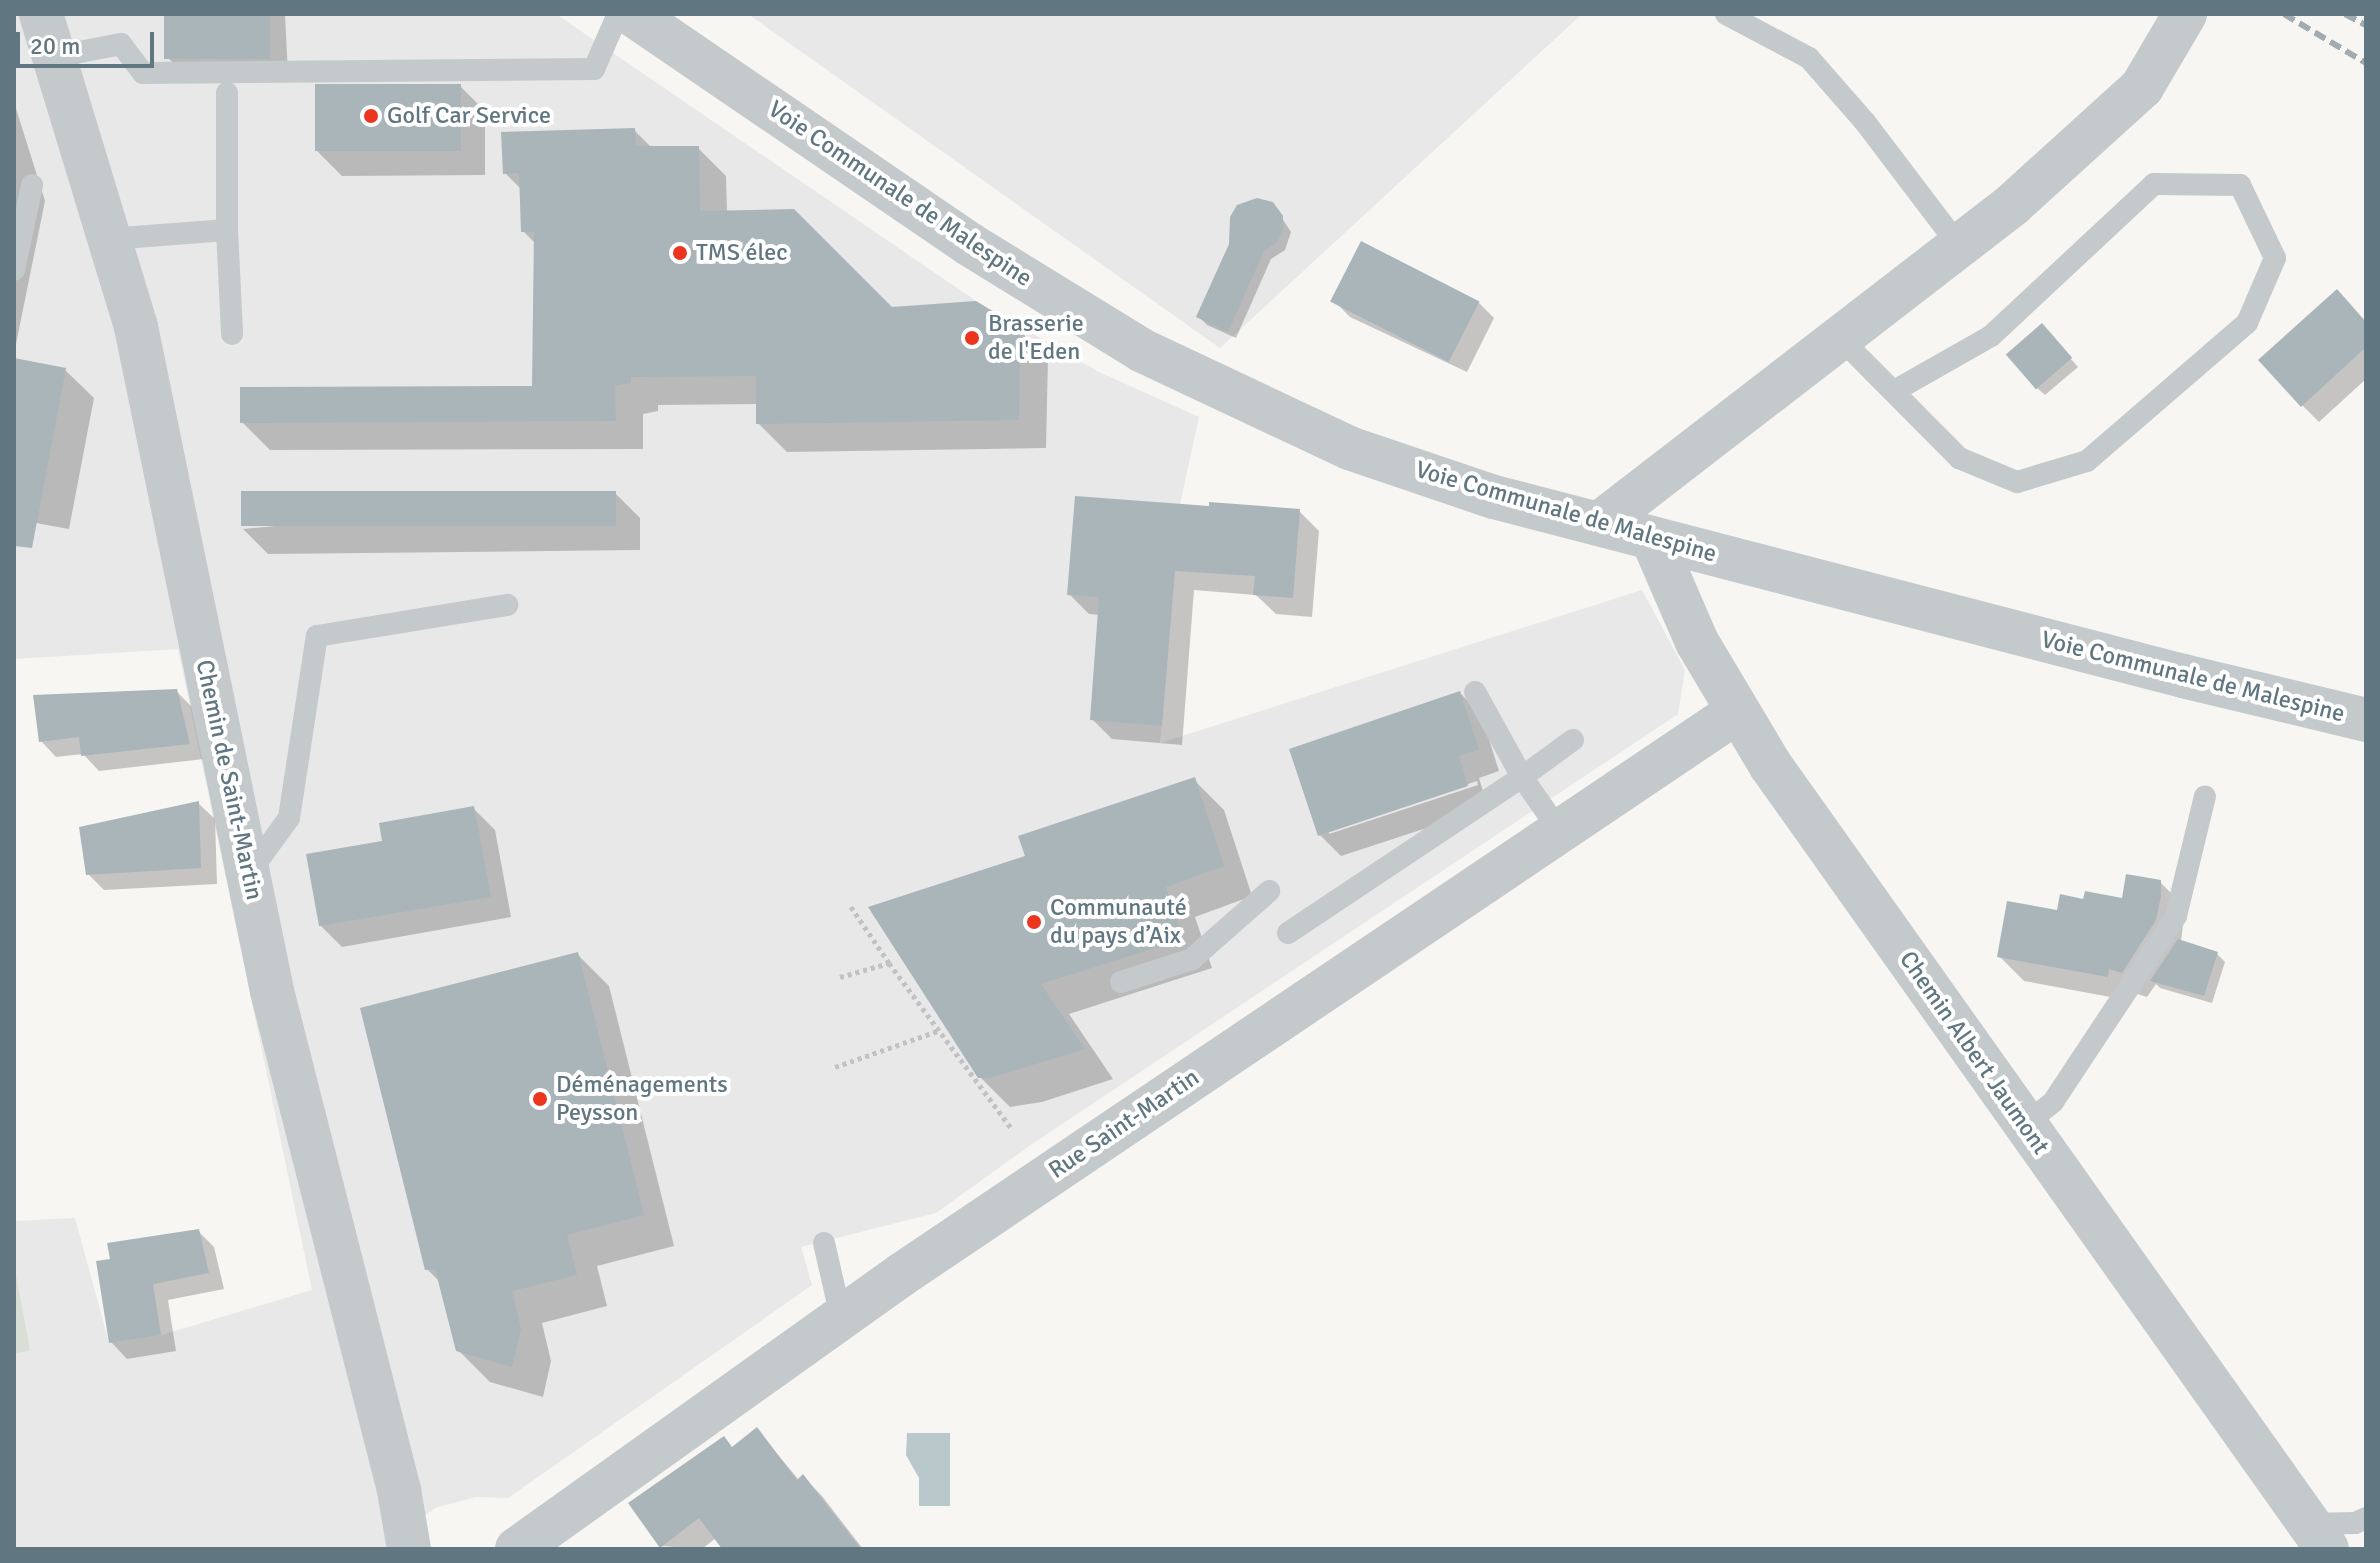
<!DOCTYPE html>
<html>
<head>
<meta charset="utf-8">
<style>
  body { margin:0 }
  #map { position:relative; width:2380px; height:1563px; overflow:hidden; background:#f7f6f3; font-family:Signika,sans-serif }
  div>[style] { position:absolute }
  [style*='--x'] { left:calc(var(--x)*1px); top:calc(var(--y)*1px); width:calc(var(--w)*1px); rotate:calc(var(--a)*1deg) }
  .built>* { inset:0; background:#e7e8e7 }
  .green>* { inset:0; background:#d9dfd4 }
  .water>* { inset:0; background:#b9c9cb }
  .shadow>* { inset:0; background:#0003 }
  .building>* { inset:0; background:#aab5b9; transform-origin:0 0 }
  .path>* { height:5px; margin-top:-2.5px; transform-origin:0; background:repeating-linear-gradient(90deg,#c0c2c4 0 4px,transparent 0 8px) }
  .service>* { height:22px; margin:-11px; padding:0 11px; transform-origin:11px; border-radius:11px; background:#c4c9cb }
  .minor>* { height:44px; margin:-22px; padding:0 22px; transform-origin:22px; border-radius:22px; background:#c4c9cb }
  .rail>* { height:6px; margin-top:-3px; transform-origin:0; background:repeating-linear-gradient(90deg,#a2abaf 0 12px,transparent 0 18px) }
  .dots>* { width:22px; height:22px; translate:-50% -50%; box-sizing:border-box; border:4px solid #fff; border-radius:50% }
  span { translate:-50% -50%; white-space:nowrap; text-align:center; line-height:1.15; -webkit-text-stroke:8px #fff; paint-order:stroke }
  .poi-label { font-size:24px; color:#607680 }
  .left { translate:0 -50%; text-align:left }
  .street-label { font-size:24px; color:#607680 }
  .frame { position:absolute; inset:0; border:16px solid #607680; pointer-events:none }
  .scale { position:absolute; left:16px; top:32px; width:138px; height:36px; box-sizing:border-box; border:4px solid #607680; border-top:0; padding-left:10px; font-size:24px; line-height:28px; white-space:nowrap; color:#607680; -webkit-text-stroke:6px #fff; paint-order:stroke }
</style>
</head>
<body>
<div id="map">
  <div class="built">
    <i style="clip-path:polygon(14px 14px,556px 14px,976px 301px,1099px 372px,1199px 417px,1180px 504px,1160px 743px,1642px 590px,1685px 670px,1678px 714px,1032px 1144px,936px 1213px,801px 1247px,812px 1285px,508px 1498px,476px 1497px,435px 1508px,389px 1543px,390px 1549px,14px 1549px,14px 1216px,16px 1221px,75px 1218px,109px 1343px,161px 1335px,312px 1290px,178px 649px,14px 659px)"></i>
    <i style="clip-path:polygon(748px 14px,1582px 14px,1220px 348px)"></i>
  </div>
  <div class="green">
    <i style="clip-path:polygon(14px 1265px,30px 1350px,14px 1354px)"></i>
  </div>
  <div class="water">
    <i style="clip-path:polygon(907px 1433px,950px 1433px,950px 1506px,919px 1506px,919px 1478px,906px 1455px)"></i>
  </div>
  <div class="shadow">
    <i style="clip-path:polygon(166px 14px,285px 14px,288px 74px,185px 75px,168px 58px)"></i>
    <i style="clip-path:polygon(460px 86px,485px 111px,485px 175px,342px 176px,317px 151px)"></i>
    <i style="clip-path:polygon(14px 102px,45px 201px,14px 354px)"></i>
    <i style="clip-path:polygon(634px 130px,652px 148px,698px 148px,726px 176px,727px 212px,892px 309px,1019px 330px,1048px 358px,1046px 448px,787px 452px,758px 423px,758px 404px,658px 405px,658px 411px,643px 414px,643px 449px,270px 450px,242px 422px,534px 388px,536px 244px,523px 231px,522px 190px,505px 173px)"></i>
    <i style="clip-path:polygon(1272px 203px,1291px 232px,1285px 250px,1271px 259px,1236px 338px,1207px 325px,1199px 317px,1231px 244px)"></i>
    <i style="clip-path:polygon(1335px 302px,1479px 303px,1494px 318px,1467px 372px,1350px 317px)"></i>
    <i style="clip-path:polygon(2366px 323px,2366px 379px,2319px 422px,2302px 405px)"></i>
    <i style="clip-path:polygon(2049px 334px,2078px 367px,2045px 395px,2037px 388px)"></i>
    <i style="clip-path:polygon(14px 360px,65px 370px,94px 398px,69px 529px,14px 519px)"></i>
    <i style="clip-path:polygon(615px 493px,640px 518px,640px 550px,268px 554px,243px 529px)"></i>
    <i style="clip-path:polygon(1211px 509px,1299px 511px,1319px 531px,1312px 617px,1276px 614px,1256px 595px,1194px 590px,1182px 745px,1112px 739px,1092px 719px,1100px 615px,1089px 614px,1069px 594px)"></i>
    <i style="clip-path:polygon(176px 691px,192px 707px,204px 759px,99px 771px,83px 754px,56px 757px,41px 741px)"></i>
    <i style="clip-path:polygon(evenodd,1460px 693px,1481px 714px,1499px 771px,1479px 778px,1488px 808px,1341px 856px,1320px 835px,1460px 693px,1477px 781px,1478px 785px,1329px 834px,1329px 830px,1477px 781px)"></i>
    <i style="clip-path:polygon(1194px 780px,1224px 810px,1252px 896px,1195px 917px,1212px 968px,1069px 1014px,1113px 1079px,1042px 1102px,1010px 1107px,980px 1077px,1027px 857px)"></i>
    <i style="clip-path:polygon(199px 804px,215px 819px,217px 884px,104px 890px,88px 874px)"></i>
    <i style="clip-path:polygon(473px 808px,495px 830px,511px 917px,342px 947px,320px 925px,384px 843px)"></i>
    <i style="clip-path:polygon(2160px 882px,2185px 907px,2181px 942px,2217px 954px,2225px 962px,2212px 1003px,2160px 988px,2156px 984px,2147px 997px,2134px 993px,2132px 1001px,2024px 981px,1999px 956px,2059px 913px,2085px 901px,2124px 900px)"></i>
    <i style="clip-path:polygon(577px 954px,609px 986px,674px 1246px,597px 1266px,607px 1306px,542px 1323px,551px 1361px,543px 1397px,490px 1382px,458px 1350px,440px 1282px,427px 1269px)"></i>
    <i style="clip-path:polygon(198px 1231px,214px 1247px,224px 1289px,168px 1300px,176px 1351px,127px 1359px,111px 1342px,112px 1260px)"></i>
    <i style="clip-path:polygon(757px 1430px,799px 1480px,803px 1477px,822px 1496px,863px 1549px,724px 1549px,716px 1538px,702px 1549px,661px 1546px,733px 1449px)"></i>
  </div>
  <div class="building">
    <i style="left:164px;top:14px;width:106px;height:45px"></i>
    <i style="left:461px;top:84px;width:67px;height:146px;rotate:90deg"></i>
    <i style="clip-path:polygon(635px 128px,636px 146px,699px 146px,700px 211px,794px 209px,892px 307px,976px 301px,1020px 328px,1019px 420px,756px 424px,756px 376px,631px 377px,631px 383px,615px 386px,616px 421px,240px 423px,240px 387px,532px 386px,534px 232px,521px 232px,519px 173px,503px 174px,501px 132px)"></i>
    <i style="clip-path:polygon(1257px 198px,1273px 202px,1283px 216px,1283px 230px,1277px 242px,1264px 251px,1228px 332px,1196px 317px,1229px 244px,1230px 217px,1237px 205px)"></i>
    <i style="left:1361px;top:241px;width:133px;height:68px;rotate:27deg"></i>
    <i style="clip-path:polygon(2337px 289px,2366px 322px,2366px 347px,2301px 407px,2258px 360px)"></i>
    <i style="left:2042px;top:323px;width:46px;height:48px;rotate:49deg"></i>
    <i style="clip-path:polygon(14px 358px,66px 368px,32px 548px,14px 546px)"></i>
    <i style="left:616px;top:491px;width:35px;height:375px;rotate:90deg"></i>
    <i style="clip-path:polygon(1075px 496px,1209px 506px,1209px 502px,1300px 509px,1293px 598px,1253px 595px,1255px 576px,1175px 571px,1162px 726px,1090px 720px,1099px 597px,1067px 595px)"></i>
    <i style="clip-path:polygon(177px 689px,190px 744px,81px 756px,79px 737px,39px 742px,33px 695px)"></i>
    <i style="clip-path:polygon(1460px 691px,1479px 750px,1459px 756px,1468px 786px,1318px 836px,1289px 749px)"></i>
    <i style="clip-path:polygon(1195px 777px,1224px 866px,1166px 887px,1183px 939px,1041px 984px,1085px 1049px,990px 1078px,978px 1078px,868px 907px,1025px 856px,1018px 836px)"></i>
    <i style="clip-path:polygon(199px 801px,201px 868px,86px 875px,79px 827px)"></i>
    <i style="clip-path:polygon(474px 806px,491px 897px,319px 926px,306px 854px,382px 841px,379px 823px)"></i>
    <i style="clip-path:polygon(2126px 874px,2161px 880px,2161px 896px,2156px 920px,2122px 973px,2109px 969px,2108px 977px,1997px 957px,2007px 901px,2057px 910px,2060px 894px,2083px 899px,2085px 891px,2122px 898px)"></i>
    <i style="clip-path:polygon(2178px 939px,2218px 952px,2204px 996px,2150px 981px)"></i>
    <i style="clip-path:polygon(578px 952px,644px 1215px,567px 1235px,577px 1275px,512px 1291px,521px 1329px,512px 1367px,456px 1351px,435px 1269px,425px 1270px,360px 1008px)"></i>
    <i style="clip-path:polygon(199px 1229px,209px 1273px,153px 1284px,161px 1335px,109px 1343px,96px 1261px,110px 1259px,107px 1243px)"></i>
    <i style="clip-path:polygon(757px 1427px,797px 1480px,803px 1474px,861px 1549px,722px 1549px,699px 1518px,660px 1548px,628px 1503px,724px 1436px,732px 1447px)"></i>
  </div>
  <div class="path">
    <i style="--x:889;--y:963;--w:205;--a:53.5"></i>
    <i style="--x:840;--y:977;--w:51;--a:-15.9"></i>
    <i style="--x:889;--y:963;--w:71;--a:-124.1"></i>
    <i style="--x:835;--y:1067;--w:109;--a:-19.3"></i>
  </div>
  <div class="service">
    <i style="--x:1726;--y:14;--w:94;--a:27.9"></i>
    <i style="--x:1809;--y:58;--w:85;--a:48.8"></i>
    <i style="--x:1865;--y:122;--w:156;--a:52.8"></i>
    <i style="--x:53;--y:57;--w:69;--a:-10.8"></i>
    <i style="--x:121;--y:44;--w:36;--a:53"></i>
    <i style="--x:143;--y:73;--w:451;--a:-0.5"></i>
    <i style="--x:594;--y:69;--w:60;--a:-66.4"></i>
    <i style="--x:227;--y:230;--w:104;--a:87.2"></i>
    <i style="--x:109;--y:239;--w:118;--a:-4.4"></i>
    <i style="--x:227;--y:230;--w:137;--a:-90"></i>
    <i style="--x:14;--y:270;--w:87;--a:-78"></i>
    <i style="--x:1841;--y:339;--w:168;--a:45.2"></i>
    <i style="--x:1959;--y:458;--w:63;--a:22.5"></i>
    <i style="--x:2017;--y:482;--w:73;--a:-16.7"></i>
    <i style="--x:2087;--y:461;--w:211;--a:-40.8"></i>
    <i style="--x:2247;--y:323;--w:71;--a:-66.7"></i>
    <i style="--x:2275;--y:258;--w:81;--a:-115.6"></i>
    <i style="--x:2240;--y:185;--w:86;--a:-179.3"></i>
    <i style="--x:2154;--y:184;--w:223;--a:137"></i>
    <i style="--x:1991;--y:336;--w:112;--a:150.4"></i>
    <i style="--x:1559;--y:830;--w:65;--a:-124.9"></i>
    <i style="--x:1522;--y:777;--w:63;--a:-36"></i>
    <i style="--x:249;--y:873;--w:68;--a:-54"></i>
    <i style="--x:289;--y:818;--w:184;--a:-81.3"></i>
    <i style="--x:317;--y:636;--w:193;--a:-9.3"></i>
    <i style="--x:1288;--y:933;--w:281;--a:-33.7"></i>
    <i style="--x:1522;--y:777;--w:97;--a:-118.9"></i>
    <i style="--x:1121;--y:982;--w:75;--a:-17.9"></i>
    <i style="--x:1192;--y:959;--w:103;--a:-41.4"></i>
    <i style="--x:2025;--y:1124;--w:36;--a:-38"></i>
    <i style="--x:2053;--y:1102;--w:223;--a:-56.5"></i>
    <i style="--x:2176;--y:916;--w:123;--a:-76.4"></i>
    <i style="--x:824;--y:1243;--w:76;--a:77.1"></i>
    <i style="--x:2309;--y:1524;--w:46;--a:-1.2"></i>
    <i style="--x:2355;--y:1523;--w:12;--a:-24"></i>
  </div>
  <div class="minor">
    <i style="--x:41;--y:14;--w:327;--a:73.1"></i>
    <i style="--x:136;--y:327;--w:678;--a:78.42"></i>
    <i style="--x:272;--y:991;--w:515;--a:75.72"></i>
    <i style="--x:399;--y:1490;--w:60;--a:80.4"></i>
    <i style="--x:632;--y:14;--w:408;--a:34.3"></i>
    <i style="--x:969;--y:244;--w:202;--a:31.6"></i>
    <i style="--x:1141;--y:350;--w:230;--a:25.2"></i>
    <i style="--x:1349;--y:448;--w:153;--a:18.7"></i>
    <i style="--x:1494;--y:497;--w:712;--a:14.56"></i>
    <i style="--x:2183;--y:676;--w:188;--a:13.5"></i>
    <i style="--x:1600;--y:523;--w:520;--a:-37.66"></i>
    <i style="--x:2012;--y:205;--w:176;--a:-42.2"></i>
    <i style="--x:2142;--y:87;--w:85;--a:-59.5"></i>
    <i style="--x:1652;--y:538;--w:113;--a:66.6"></i>
    <i style="--x:1697;--y:642;--w:144;--a:59.2"></i>
    <i style="--x:1771;--y:766;--w:960;--a:54.62"></i>
    <i style="--x:517;--y:1549;--w:472;--a:-35.5"></i>
    <i style="--x:901;--y:1275;--w:1009;--a:-33.97"></i>
  </div>
  <div class="rail">
    <i style="--x:2284;--y:14;--w:96;--a:30.9"></i>
    <i style="--x:2345;--y:14;--w:24;--a:28"></i>
  </div>
  <div class="dots">
    <i style="left:371px;top:116px;background:#ec351e"></i>
    <i style="left:680px;top:253px;background:#ec351e"></i>
    <i style="left:972px;top:338px;background:#ec351e"></i>
    <i style="left:1034px;top:922px;background:#ec351e"></i>
    <i style="left:540px;top:1099px;background:#ec351e"></i>
  </div>
  <div class="poi-label">
    <span class="left" style="left:387px;top:116px">Golf Car Service</span>
    <span class="left" style="left:696px;top:253px">TMS élec</span>
    <span class="left" style="left:988px;top:338px">Brasserie<br>de l'Eden</span>
    <span class="left" style="left:1050px;top:922px">Communauté<br>du pays d’Aix</span>
    <span class="left" style="left:556px;top:1099px">Déménagements<br>Peysson</span>
  </div>
  <div class="street-label">
    <span style="left:900px;top:194px;rotate:34deg">Voie Communale de Malespine</span>
    <span style="left:1566px;top:512px;rotate:16deg">Voie Communale de Malespine</span>
    <span style="left:2193px;top:677px;rotate:14deg">Voie Communale de Malespine</span>
    <span style="left:229px;top:780px;rotate:78deg">Chemin de Saint-Martin</span>
    <span style="left:1974px;top:1053px;rotate:55deg">Chemin Albert Jaumont</span>
    <span style="left:1124px;top:1124px;rotate:-34deg">Rue Saint-Martin</span>
  </div>
  <div class="frame"></div>
  <div class="scale">20 m</div>
</div>
</body>
</html>
